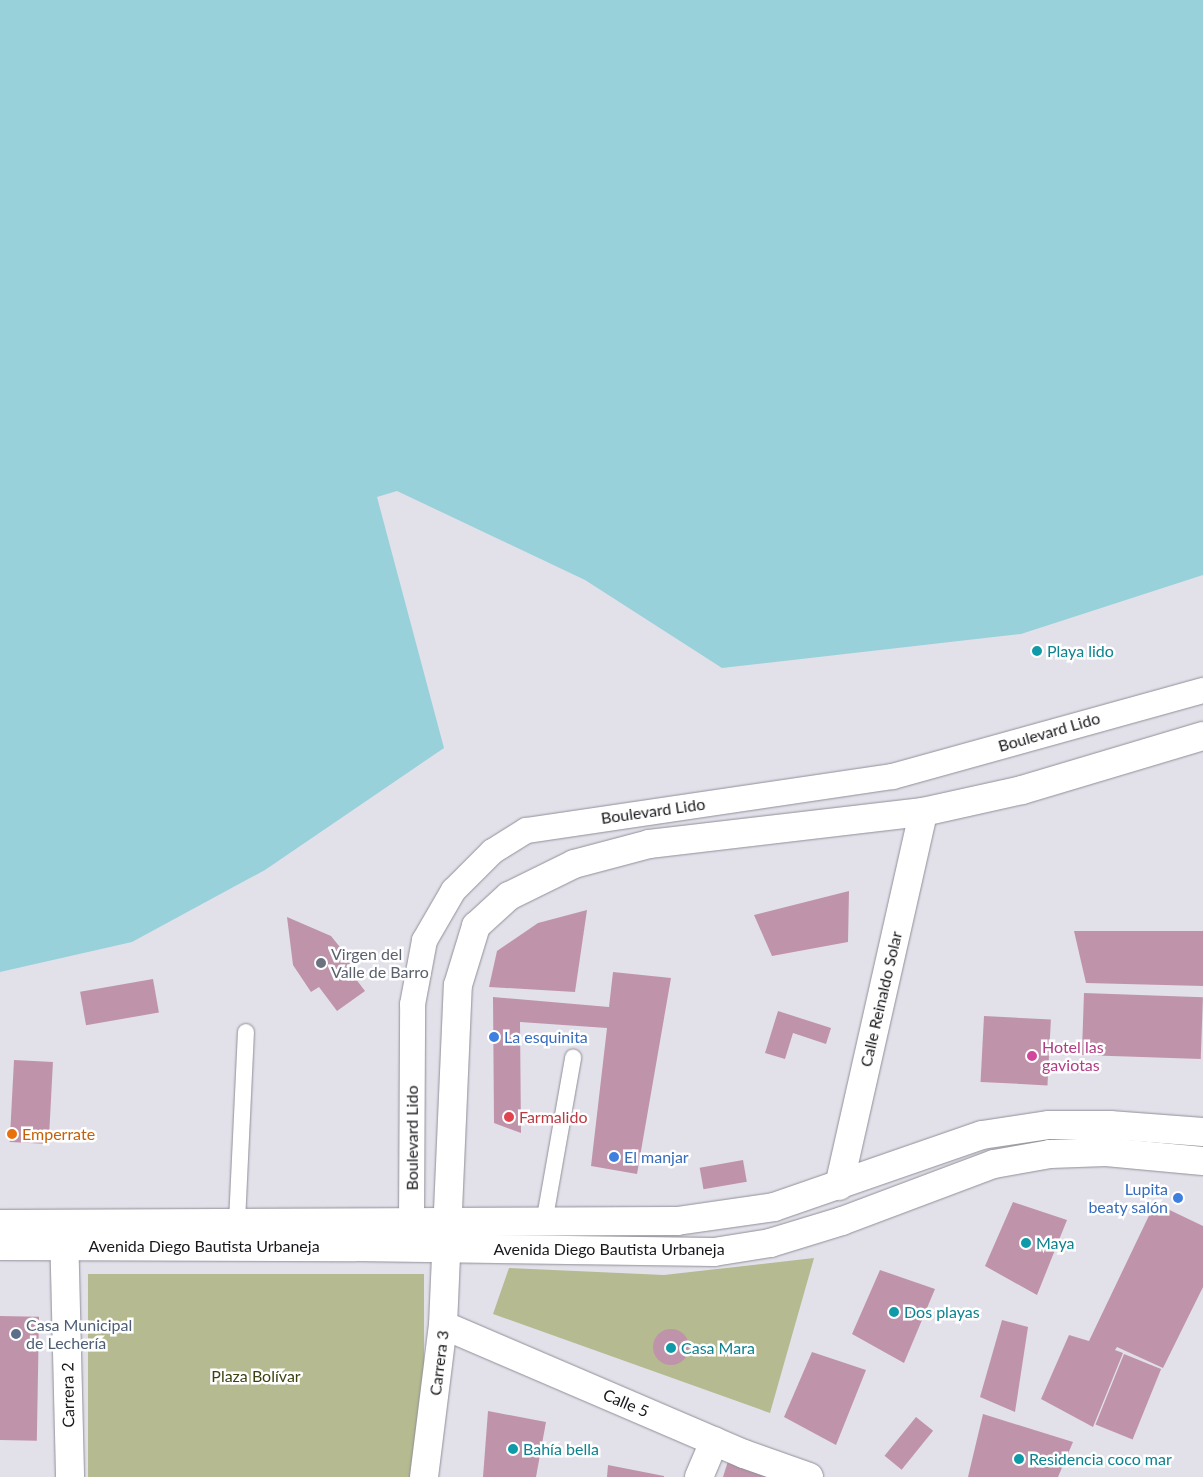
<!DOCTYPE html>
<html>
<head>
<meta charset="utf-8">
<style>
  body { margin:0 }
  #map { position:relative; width:1203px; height:1477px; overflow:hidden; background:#e2e1ea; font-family:Lato,sans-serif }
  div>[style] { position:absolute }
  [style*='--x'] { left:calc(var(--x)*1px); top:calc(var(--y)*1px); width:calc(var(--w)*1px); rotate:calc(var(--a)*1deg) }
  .green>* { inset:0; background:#b5ba90; transform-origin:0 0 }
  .water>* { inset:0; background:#99d1db }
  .building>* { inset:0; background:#bf94aa; transform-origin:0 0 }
  .round { border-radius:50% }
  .roads { filter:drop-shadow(0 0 1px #908f97) drop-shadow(0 0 1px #908f97) }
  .service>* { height:16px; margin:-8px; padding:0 8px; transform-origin:8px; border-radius:8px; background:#fff }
  .pedestrian>* { height:25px; margin:-12.5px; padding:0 12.5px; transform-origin:12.5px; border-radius:12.5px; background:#fff }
  .minor>* { height:28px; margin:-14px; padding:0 14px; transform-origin:14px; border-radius:14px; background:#fff }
  .dots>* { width:14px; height:14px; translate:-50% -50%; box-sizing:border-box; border:2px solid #fff; border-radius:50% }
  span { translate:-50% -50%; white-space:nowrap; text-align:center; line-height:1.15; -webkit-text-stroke:5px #fff; paint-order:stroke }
  .culture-label { font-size:16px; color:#0d838f }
  .left { translate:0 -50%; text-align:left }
  .street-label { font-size:16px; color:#19181c }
  .worship-label { font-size:16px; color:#5b616d }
  .shop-label { font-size:16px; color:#366cbe }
  .right { translate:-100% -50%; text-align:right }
  .hotel-label { font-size:16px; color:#b23c85 }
  .health-label { font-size:16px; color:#be3a42 }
  .food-label { font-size:16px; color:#c56008 }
  .service-label { font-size:16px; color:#4e5e75 }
  .park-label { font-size:16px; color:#3e420f }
</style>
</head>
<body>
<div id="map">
  <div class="green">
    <i style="clip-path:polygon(814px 1258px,770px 1413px,493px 1314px,509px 1268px,664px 1275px)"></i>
    <i style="left:88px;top:1274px;width:336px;height:203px"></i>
  </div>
  <div class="water">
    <i style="clip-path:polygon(0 0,1203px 0,1203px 575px,1021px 634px,722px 668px,585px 580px,397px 491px,377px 497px,444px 748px,265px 870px,132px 942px,0 972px)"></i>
  </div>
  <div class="building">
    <i style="clip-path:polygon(849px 891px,848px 942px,772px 956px,754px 915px)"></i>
    <i style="clip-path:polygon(587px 910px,575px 992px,489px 987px,497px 951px,538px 923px)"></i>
    <i style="clip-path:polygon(287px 917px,331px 936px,352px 962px,346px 966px,365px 991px,337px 1011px,319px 987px,311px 992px,293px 965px)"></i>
    <i style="clip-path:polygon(1074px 931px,1203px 931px,1203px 986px,1086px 983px)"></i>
    <i style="clip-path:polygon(613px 972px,671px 978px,637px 1174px,591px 1166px,607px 1028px,520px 1022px,521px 1133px,494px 1123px,493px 997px,609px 1007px)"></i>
    <i style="left:153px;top:979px;width:34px;height:74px;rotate:80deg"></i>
    <i style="left:1084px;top:993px;width:119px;height:62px;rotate:2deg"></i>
    <i style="clip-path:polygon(778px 1011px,831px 1028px,826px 1044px,793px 1033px,785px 1059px,765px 1053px)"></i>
    <i style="left:984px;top:1016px;width:67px;height:66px;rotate:3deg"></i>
    <i style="left:14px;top:1060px;width:39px;height:82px;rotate:3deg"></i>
    <i style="left:743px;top:1160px;width:22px;height:44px;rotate:80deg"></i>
    <i style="clip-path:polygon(1013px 1202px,1067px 1220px,1037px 1295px,985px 1266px)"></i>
    <i style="clip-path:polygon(1155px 1203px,1203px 1226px,1203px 1287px,1163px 1368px,1117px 1347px,1115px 1350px,1123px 1353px,1093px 1427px,1041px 1399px,1069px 1335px,1089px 1341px)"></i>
    <i style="clip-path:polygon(880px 1270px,935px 1289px,904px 1363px,852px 1334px)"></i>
    <i style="left:0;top:1316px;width:39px;height:124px;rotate:1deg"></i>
    <i style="clip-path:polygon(1002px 1320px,1028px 1327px,1015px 1412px,980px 1397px)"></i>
    <i class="round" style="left:653px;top:1329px;width:36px;height:36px"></i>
    <i style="clip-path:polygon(812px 1352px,866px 1370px,836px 1445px,784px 1417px)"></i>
    <i style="left:1124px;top:1354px;width:40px;height:76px;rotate:22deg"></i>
    <i style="clip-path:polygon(488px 1411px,546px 1422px,536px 1477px,483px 1477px)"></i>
    <i style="clip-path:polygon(983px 1414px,1073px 1442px,1058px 1477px,968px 1477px)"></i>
    <i style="left:916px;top:1417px;width:22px;height:50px;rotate:39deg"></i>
    <i style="clip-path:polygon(729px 1458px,784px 1477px,723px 1477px)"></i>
    <i style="clip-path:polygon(608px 1465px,664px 1476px,664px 1477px,607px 1477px)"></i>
  </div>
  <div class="roads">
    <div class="service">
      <i style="--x:237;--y:1222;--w:190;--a:-87.3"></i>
      <i style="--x:544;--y:1223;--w:168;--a:-80"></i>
    </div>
    <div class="pedestrian">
      <i style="--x:411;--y:1222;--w:218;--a:-89.7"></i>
      <i style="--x:412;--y:1004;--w:65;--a:-79.4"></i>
      <i style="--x:424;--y:940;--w:58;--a:-59.9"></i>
      <i style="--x:453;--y:890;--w:55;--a:-45"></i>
      <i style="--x:492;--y:851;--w:40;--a:-32"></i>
      <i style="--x:526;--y:830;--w:370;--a:-8.4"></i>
      <i style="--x:892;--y:776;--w:323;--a:-15.5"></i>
    </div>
    <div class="minor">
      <i style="--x:839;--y:1186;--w:383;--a:-77.3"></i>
      <i style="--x:0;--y:1224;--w:677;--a:-0.25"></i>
      <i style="--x:677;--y:1221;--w:98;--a:-8.2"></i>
      <i style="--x:774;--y:1207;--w:220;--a:-19.1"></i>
      <i style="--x:982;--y:1135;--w:68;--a:-8.5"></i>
      <i style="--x:1049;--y:1125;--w:61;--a:0"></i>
      <i style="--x:1110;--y:1125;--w:93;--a:4.3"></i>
      <i style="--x:64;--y:1229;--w:248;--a:88.6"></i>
      <i style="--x:0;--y:1246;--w:355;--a:0.2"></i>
      <i style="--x:355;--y:1247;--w:359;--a:0.8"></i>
      <i style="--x:714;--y:1252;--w:57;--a:-9.1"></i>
      <i style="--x:770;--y:1243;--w:75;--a:-17"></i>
      <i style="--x:842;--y:1221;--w:162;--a:-20.6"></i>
      <i style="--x:994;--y:1164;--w:57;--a:-10.1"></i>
      <i style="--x:1050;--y:1154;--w:56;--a:-2"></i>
      <i style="--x:1106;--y:1152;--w:97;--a:5.3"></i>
      <i style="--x:443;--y:1325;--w:327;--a:23.2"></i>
      <i style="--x:744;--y:1454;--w:69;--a:19.5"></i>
      <i style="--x:424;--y:1477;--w:153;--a:-82.9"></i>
      <i style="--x:443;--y:1325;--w:340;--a:-87.5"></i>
      <i style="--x:458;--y:985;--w:62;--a:-73"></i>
      <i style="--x:476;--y:926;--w:45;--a:-42.3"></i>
      <i style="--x:509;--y:896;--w:72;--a:-26.2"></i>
      <i style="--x:574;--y:864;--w:78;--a:-14.9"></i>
      <i style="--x:649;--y:844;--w:276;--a:-6.7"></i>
      <i style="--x:923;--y:812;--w:101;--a:-12.5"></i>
      <i style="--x:1022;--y:790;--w:189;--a:-16.6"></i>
      <i style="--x:699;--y:1477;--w:39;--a:-67"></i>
    </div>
  </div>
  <div class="dots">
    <i style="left:1037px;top:651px;background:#0f9aa8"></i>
    <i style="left:321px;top:963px;background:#6b7280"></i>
    <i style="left:494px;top:1037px;background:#3f7fe0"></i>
    <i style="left:1032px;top:1056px;background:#d1479c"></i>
    <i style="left:509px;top:1117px;background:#e0444e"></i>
    <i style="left:12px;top:1134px;background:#e8710a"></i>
    <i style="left:614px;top:1157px;background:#3f7fe0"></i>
    <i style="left:1178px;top:1198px;background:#3f7fe0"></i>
    <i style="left:1026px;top:1243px;background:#0f9aa8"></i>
    <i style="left:894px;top:1312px;background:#0f9aa8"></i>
    <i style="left:16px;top:1334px;background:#5c6f8a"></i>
    <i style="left:671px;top:1348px;background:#0f9aa8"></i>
    <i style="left:513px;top:1449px;background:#0f9aa8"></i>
    <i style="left:1019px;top:1459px;background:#0f9aa8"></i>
  </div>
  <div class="culture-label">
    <span class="left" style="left:1047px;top:651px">Playa lido</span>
    <span class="left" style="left:1036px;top:1243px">Maya</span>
    <span class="left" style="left:904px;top:1312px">Dos playas</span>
    <span class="left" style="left:681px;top:1348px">Casa Mara</span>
    <span class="left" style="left:523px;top:1449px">Bahía bella</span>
    <span class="left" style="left:1029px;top:1459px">Residencia coco mar</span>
  </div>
  <div class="street-label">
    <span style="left:1049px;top:732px;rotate:-16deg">Boulevard Lido</span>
    <span style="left:653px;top:811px;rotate:-8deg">Boulevard Lido</span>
    <span style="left:881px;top:999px;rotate:-77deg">Calle Reinaldo Solar</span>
    <span style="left:412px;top:1138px;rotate:-90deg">Boulevard Lido</span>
    <span style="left:204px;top:1246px">Avenida Diego Bautista Urbaneja</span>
    <span style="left:609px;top:1249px">Avenida Diego Bautista Urbaneja</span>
    <span style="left:439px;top:1363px;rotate:-83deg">Carrera 3</span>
    <span style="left:68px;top:1395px;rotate:-91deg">Carrera 2</span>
    <span style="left:626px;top:1403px;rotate:23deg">Calle 5</span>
  </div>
  <div class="worship-label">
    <span class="left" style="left:331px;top:963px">Virgen del<br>Valle de Barro</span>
  </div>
  <div class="shop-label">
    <span class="left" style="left:504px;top:1037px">La esquinita</span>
    <span class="left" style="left:624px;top:1157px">El manjar</span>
    <span class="right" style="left:1168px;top:1198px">Lupita<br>beaty salón</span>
  </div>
  <div class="hotel-label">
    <span class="left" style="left:1042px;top:1056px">Hotel las<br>gaviotas</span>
  </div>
  <div class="health-label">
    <span class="left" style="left:519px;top:1117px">Farmalido</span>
  </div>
  <div class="food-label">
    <span class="left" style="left:22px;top:1134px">Emperrate</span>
  </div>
  <div class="service-label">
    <span class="left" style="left:26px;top:1334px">Casa Municipal<br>de Lechería</span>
  </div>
  <div class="park-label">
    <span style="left:256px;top:1376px">Plaza Bolívar</span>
  </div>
</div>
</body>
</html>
